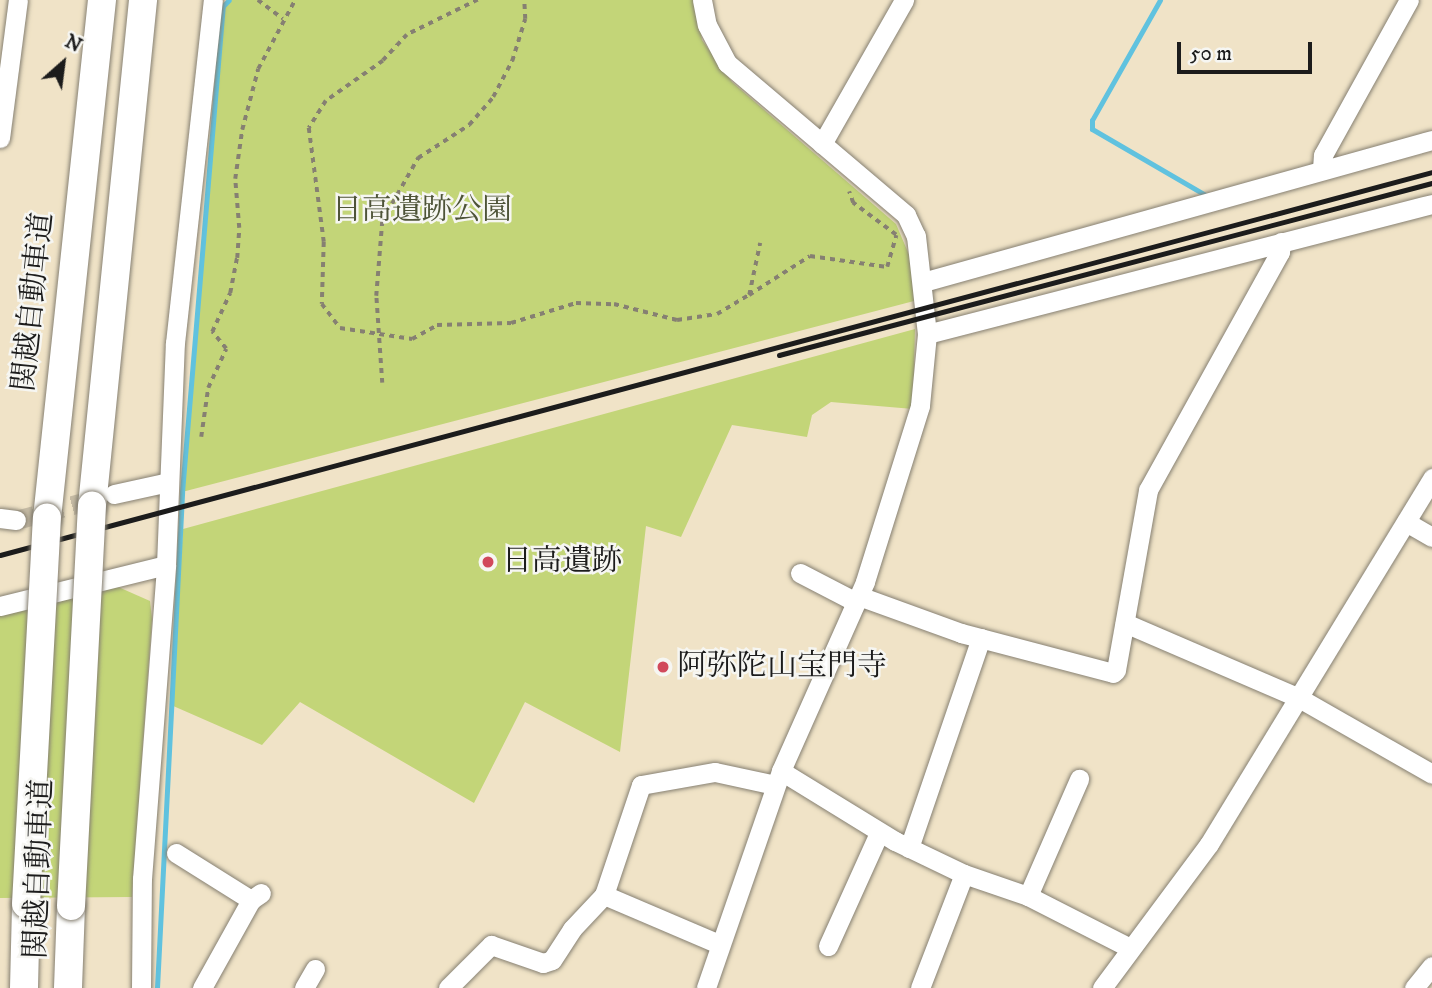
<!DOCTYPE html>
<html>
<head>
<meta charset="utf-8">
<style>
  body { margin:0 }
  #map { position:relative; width:1432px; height:988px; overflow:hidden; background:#f0e3c7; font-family:"IM FELL DW Pica","Noto Serif JP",serif }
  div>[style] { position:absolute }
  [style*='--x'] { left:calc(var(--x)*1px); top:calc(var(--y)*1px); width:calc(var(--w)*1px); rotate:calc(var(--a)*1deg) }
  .green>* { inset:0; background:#c3d578 }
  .stream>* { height:5px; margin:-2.5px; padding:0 2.5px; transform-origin:2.5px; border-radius:2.5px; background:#60c2df }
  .minor-tunnel>* { height:19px; margin-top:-9.5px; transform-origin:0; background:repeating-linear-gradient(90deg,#c6bba5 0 19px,transparent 0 29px) }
  .path>* { height:3.5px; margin-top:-1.75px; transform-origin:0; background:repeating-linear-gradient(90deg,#868072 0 5px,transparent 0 10px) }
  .roads { filter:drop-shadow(0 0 2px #868072) drop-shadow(0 0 2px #868072) }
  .minor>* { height:19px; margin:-9.5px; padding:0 9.5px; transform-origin:9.5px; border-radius:9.5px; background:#fff }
  .highway>* { height:28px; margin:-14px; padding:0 14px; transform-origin:14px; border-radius:14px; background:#fff }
  .rail>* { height:5px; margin:-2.5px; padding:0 2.5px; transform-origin:2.5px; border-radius:2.5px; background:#1c1c1c }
  .bridges { filter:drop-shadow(0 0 2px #868072) drop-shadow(0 0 2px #868072) }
  .highway-bridge>* { height:28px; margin:-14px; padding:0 14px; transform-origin:14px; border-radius:14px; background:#fff }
  .dots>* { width:19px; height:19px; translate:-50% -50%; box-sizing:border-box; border:4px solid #f6f6f2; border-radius:50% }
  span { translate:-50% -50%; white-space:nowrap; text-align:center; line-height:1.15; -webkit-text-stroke:5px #f6f6f2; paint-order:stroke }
  .park-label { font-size:30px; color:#4e5438 }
  .street-label { font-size:30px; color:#1c1c1c }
  .poi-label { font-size:30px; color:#1c1c1c }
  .left { translate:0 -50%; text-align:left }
  .north { position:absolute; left:28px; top:28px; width:70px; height:70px; -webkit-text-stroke:5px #f6f6f2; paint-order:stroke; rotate:28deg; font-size:19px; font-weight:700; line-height:28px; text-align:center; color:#1c1c1c }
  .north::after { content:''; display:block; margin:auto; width:24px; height:32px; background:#1c1c1c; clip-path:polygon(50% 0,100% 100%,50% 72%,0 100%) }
  .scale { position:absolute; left:1177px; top:42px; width:135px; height:32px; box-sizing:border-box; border:4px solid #1c1c1c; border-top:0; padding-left:9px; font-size:21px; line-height:24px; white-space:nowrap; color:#1c1c1c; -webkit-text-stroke:5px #f6f6f2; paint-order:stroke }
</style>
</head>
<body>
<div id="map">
  <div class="green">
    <i style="clip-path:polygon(229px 0,695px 0,702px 40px,732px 82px,896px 224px,910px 257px,914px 301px,182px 492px,223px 6px)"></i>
    <i style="clip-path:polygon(915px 329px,913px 409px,831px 402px,812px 415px,807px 437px,732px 425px,681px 537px,646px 526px,620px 752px,525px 702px,474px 803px,300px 702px,262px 745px,171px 705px,183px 529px)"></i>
    <i style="clip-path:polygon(116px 586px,150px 601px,152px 619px,132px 897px,0 898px,0 613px)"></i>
  </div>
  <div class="stream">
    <i style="--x:1160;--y:0;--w:138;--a:119.5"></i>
    <i style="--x:1092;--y:120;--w:9;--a:90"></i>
    <i style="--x:1092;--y:129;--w:133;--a:30.2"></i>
    <i style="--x:157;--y:988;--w:497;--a:-87.1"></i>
    <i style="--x:182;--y:492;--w:488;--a:-85.2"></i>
    <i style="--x:223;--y:6;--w:8;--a:-45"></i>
  </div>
  <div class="minor-tunnel">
    <i style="--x:16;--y:520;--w:90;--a:-14.8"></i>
  </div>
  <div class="path">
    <i style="--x:258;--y:0;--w:31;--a:37"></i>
    <i style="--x:478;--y:0;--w:79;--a:153.8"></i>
    <i style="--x:407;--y:35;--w:35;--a:133"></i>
    <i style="--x:383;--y:61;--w:70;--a:144.9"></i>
    <i style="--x:326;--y:101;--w:32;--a:122"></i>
    <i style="--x:309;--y:128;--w:115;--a:82.5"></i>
    <i style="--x:324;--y:242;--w:62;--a:91.8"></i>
    <i style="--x:322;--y:304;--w:30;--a:53"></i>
    <i style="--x:340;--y:328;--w:73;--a:8.7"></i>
    <i style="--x:412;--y:339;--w:29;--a:-29"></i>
    <i style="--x:437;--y:325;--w:74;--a:-1.5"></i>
    <i style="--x:511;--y:323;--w:68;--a:-17.1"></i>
    <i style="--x:576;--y:303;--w:38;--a:2"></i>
    <i style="--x:614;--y:304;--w:65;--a:14.3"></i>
    <i style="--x:677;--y:320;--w:40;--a:-8.5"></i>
    <i style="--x:717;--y:314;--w:37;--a:-31"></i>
    <i style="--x:749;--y:295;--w:53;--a:-78.1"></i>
    <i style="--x:749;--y:295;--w:72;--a:-32.6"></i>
    <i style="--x:810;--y:256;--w:78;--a:8.1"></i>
    <i style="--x:887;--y:267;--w:33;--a:-74"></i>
    <i style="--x:896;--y:235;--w:54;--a:-143.3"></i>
    <i style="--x:853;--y:203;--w:12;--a:-110"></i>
    <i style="--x:382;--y:383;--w:87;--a:-93.9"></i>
    <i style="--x:376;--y:296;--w:75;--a:-85.4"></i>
    <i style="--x:382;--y:221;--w:73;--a:-60.3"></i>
    <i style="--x:418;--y:158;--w:61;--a:-32.9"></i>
    <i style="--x:469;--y:125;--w:37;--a:-49"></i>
    <i style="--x:493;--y:97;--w:41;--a:-62.2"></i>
    <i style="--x:512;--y:61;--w:44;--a:-72.8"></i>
    <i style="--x:525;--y:19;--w:19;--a:-93"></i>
    <i style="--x:201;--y:437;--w:49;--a:-81.9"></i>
    <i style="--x:208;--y:388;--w:43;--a:-65.2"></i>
    <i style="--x:226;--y:349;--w:22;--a:-129"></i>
    <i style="--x:212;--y:332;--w:43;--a:-65.2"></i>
    <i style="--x:230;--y:293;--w:36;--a:-79"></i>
    <i style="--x:237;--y:258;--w:30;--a:-86"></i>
    <i style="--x:239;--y:228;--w:49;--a:-94.7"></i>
    <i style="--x:235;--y:179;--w:49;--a:-81.9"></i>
    <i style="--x:242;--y:130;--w:63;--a:-75.3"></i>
    <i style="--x:258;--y:69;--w:78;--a:-61.8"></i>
  </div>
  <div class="roads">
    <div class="minor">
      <i style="--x:702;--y:0;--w:25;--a:79"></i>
      <i style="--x:707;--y:25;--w:43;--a:62.2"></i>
      <i style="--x:727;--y:63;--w:235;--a:40.3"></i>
      <i style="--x:906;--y:215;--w:23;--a:65"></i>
      <i style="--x:916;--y:236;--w:99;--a:83.6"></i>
      <i style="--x:927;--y:334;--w:72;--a:95.6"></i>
      <i style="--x:920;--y:406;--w:184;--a:107.4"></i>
      <i style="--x:865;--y:582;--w:207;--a:114"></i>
      <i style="--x:781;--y:771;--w:230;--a:109.1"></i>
      <i style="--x:0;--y:138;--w:139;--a:-82.6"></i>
      <i style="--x:822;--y:144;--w:166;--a:-60.3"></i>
      <i style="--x:1322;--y:169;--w:14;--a:-86"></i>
      <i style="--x:1323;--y:155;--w:177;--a:-61"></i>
      <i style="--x:923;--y:282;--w:528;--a:-15.59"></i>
      <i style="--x:927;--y:334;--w:521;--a:-14.44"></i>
      <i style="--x:114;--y:494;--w:56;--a:-12.3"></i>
      <i style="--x:0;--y:518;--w:16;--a:7"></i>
      <i style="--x:1406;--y:522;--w:30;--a:30"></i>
      <i style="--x:800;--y:573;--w:63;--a:27.4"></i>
      <i style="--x:859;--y:596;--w:109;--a:19.9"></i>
      <i style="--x:961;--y:633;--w:157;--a:14.7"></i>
      <i style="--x:1113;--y:673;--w:4;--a:-45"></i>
      <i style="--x:1116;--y:670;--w:183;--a:-79.9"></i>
      <i style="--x:1148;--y:490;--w:272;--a:-61"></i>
      <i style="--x:1280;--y:252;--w:10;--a:-84"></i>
      <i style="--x:0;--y:606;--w:171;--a:-13.9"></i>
      <i style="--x:1125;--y:623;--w:189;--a:23.3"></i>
      <i style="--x:1299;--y:698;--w:153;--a:29.7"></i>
      <i style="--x:781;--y:771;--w:134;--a:31.6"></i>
      <i style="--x:895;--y:841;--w:76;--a:25.6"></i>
      <i style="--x:964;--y:874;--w:68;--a:19"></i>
      <i style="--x:1028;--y:896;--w:114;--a:27"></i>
      <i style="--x:909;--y:848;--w:222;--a:-71.1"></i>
      <i style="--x:176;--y:853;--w:89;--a:32.1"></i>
      <i style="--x:604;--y:895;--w:125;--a:23.1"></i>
      <i style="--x:1028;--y:896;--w:128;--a:-66.4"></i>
      <i style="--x:828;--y:946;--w:124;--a:-65.7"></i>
      <i style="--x:141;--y:988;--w:109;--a:-89.5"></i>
      <i style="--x:142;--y:879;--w:315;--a:-85.6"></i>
      <i style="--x:166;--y:565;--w:222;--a:-87.7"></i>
      <i style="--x:175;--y:343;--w:345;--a:-83.7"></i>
      <i style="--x:202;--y:988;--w:101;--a:-60.9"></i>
      <i style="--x:251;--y:900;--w:12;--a:-35"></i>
      <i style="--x:304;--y:988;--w:22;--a:-60"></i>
      <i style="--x:448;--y:988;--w:61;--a:-45"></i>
      <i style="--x:491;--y:945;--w:55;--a:19.1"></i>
      <i style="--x:543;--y:963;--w:9;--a:-18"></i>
      <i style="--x:552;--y:960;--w:37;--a:-57"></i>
      <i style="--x:572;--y:929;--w:47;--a:-46.7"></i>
      <i style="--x:604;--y:895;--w:116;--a:-71.4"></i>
      <i style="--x:641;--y:785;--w:75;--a:-10"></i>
      <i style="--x:715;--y:772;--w:61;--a:12.2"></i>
      <i style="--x:920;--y:988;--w:122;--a:-68.9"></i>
      <i style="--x:1102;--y:988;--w:179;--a:-53.4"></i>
      <i style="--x:1209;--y:844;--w:429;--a:-58.6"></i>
      <i style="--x:1414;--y:988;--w:28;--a:-51"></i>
    </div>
    <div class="highway">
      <i style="--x:92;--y:506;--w:509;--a:-84.24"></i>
      <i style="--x:47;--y:518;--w:521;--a:-83.94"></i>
      <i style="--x:24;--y:988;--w:84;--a:-88.6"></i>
      <i style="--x:68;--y:988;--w:82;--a:-87.9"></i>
    </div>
  </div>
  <div class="rail">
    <i style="--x:779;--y:355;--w:675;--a:-14.76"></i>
    <i style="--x:0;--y:555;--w:1482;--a:-14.97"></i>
  </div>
  <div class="bridges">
    <div class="highway-bridge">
      <i style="--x:26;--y:904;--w:387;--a:-86.9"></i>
      <i style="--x:71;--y:906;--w:401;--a:-87"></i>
    </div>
  </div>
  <div class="dots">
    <i style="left:488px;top:562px;background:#d1495b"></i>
    <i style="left:663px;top:667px;background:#d1495b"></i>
  </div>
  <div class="park-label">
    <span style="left:422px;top:211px">日高遺跡公園</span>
  </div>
  <div class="street-label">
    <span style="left:34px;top:302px;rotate:-84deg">関越自動車道</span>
    <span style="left:40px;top:869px;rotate:-88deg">関越自動車道</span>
  </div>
  <div class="poi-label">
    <span class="left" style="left:502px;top:562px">日高遺跡</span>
    <span class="left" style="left:677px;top:667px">阿弥陀山宝門寺</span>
  </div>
  <div class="north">N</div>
  <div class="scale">50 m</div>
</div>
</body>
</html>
